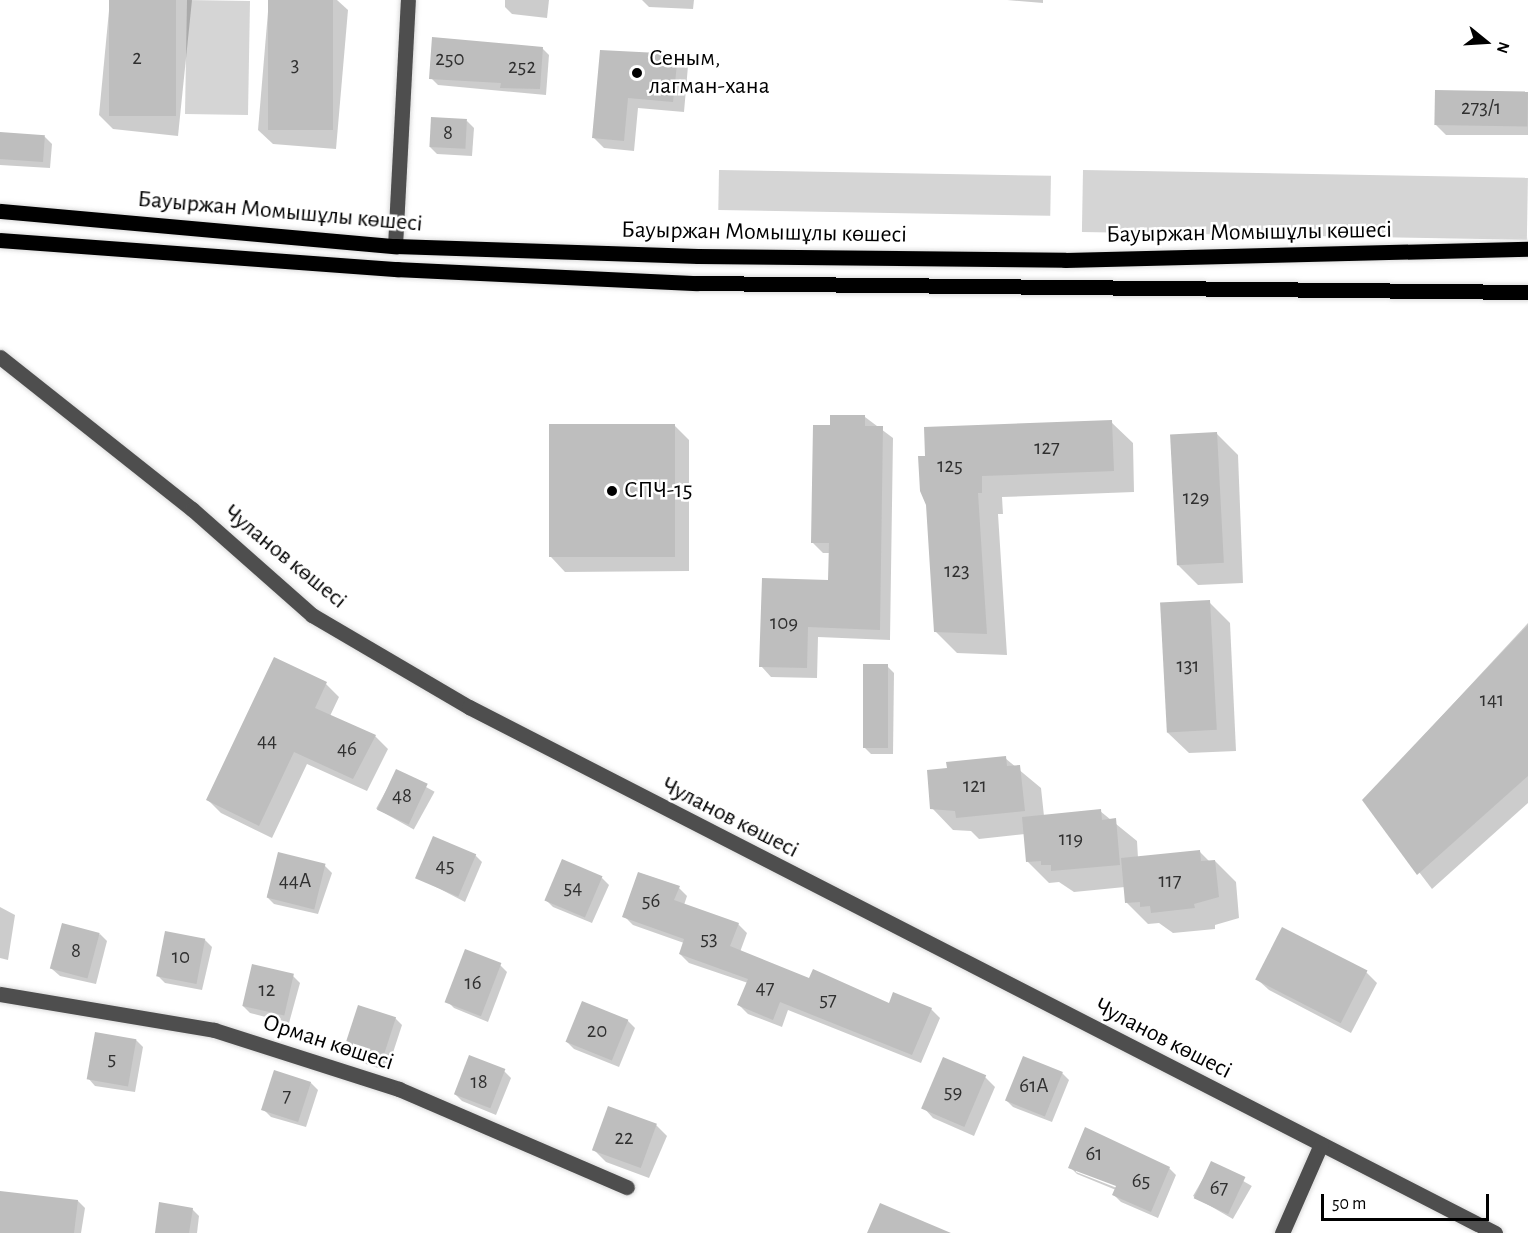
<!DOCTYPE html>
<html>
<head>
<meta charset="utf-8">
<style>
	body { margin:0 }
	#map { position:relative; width:1528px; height:1233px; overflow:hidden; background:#fff; font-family:"Alegreya Sans",sans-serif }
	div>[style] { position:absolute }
	.green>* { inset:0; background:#d5d5d5; transform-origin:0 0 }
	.shadow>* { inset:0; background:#0003; transform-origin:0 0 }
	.building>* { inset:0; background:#bebebe; transform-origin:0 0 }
	.roads { filter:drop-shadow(0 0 2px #dbdbdb) drop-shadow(0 0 2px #dbdbdb) }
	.minor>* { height:15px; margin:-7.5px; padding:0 7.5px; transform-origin:7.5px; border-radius:7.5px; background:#4e4e4e }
	.major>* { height:15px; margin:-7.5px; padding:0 7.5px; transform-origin:7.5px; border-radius:7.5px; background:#000 }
	.dots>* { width:16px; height:16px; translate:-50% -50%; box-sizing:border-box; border:3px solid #fff; border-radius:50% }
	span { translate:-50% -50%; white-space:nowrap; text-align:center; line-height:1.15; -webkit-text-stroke:5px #fff; paint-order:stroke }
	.number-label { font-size:21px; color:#303030 }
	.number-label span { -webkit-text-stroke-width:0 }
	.poi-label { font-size:24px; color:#000 }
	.left { translate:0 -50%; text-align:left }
	.street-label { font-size:24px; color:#000 }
	.north { position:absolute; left:1456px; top:12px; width:60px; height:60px; -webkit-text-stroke:4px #fff; paint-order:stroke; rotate:108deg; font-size:16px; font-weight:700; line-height:24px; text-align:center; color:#000 }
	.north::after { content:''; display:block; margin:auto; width:21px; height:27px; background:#000; clip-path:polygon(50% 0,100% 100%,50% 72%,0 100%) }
	.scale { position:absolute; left:1321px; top:1194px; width:168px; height:27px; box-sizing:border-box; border:3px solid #000; border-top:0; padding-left:8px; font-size:18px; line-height:21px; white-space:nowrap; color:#000; -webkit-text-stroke:4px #fff; paint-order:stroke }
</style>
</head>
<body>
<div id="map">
	<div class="green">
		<i style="left:187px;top:0;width:63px;height:114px;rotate:1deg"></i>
		<i style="left:719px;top:170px;width:332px;height:40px;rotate:1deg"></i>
		<i style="left:1083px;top:170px;width:445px;height:62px;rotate:1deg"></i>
	</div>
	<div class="shadow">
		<i style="clip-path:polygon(110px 0,192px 0,178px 136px,113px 129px,99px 115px)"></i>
		<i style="clip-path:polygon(269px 0,337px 0,348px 10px,336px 149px,273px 144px,258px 130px)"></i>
		<i style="clip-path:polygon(505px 0,549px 0,547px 18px,512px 14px,505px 7px)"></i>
		<i style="clip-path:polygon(642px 0,694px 0,693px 9px,649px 7px)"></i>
		<i style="clip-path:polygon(1007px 0,1043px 0,1043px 3px)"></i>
		<i style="clip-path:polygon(542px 48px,549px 55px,546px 95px,438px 85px,431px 78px)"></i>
		<i style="clip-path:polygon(601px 51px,677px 56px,688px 66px,684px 112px,638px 108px,634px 151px,604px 148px,593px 137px)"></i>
		<i style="clip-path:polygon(1528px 93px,1528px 135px,1446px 135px,1435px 124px)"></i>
		<i style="clip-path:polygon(467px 121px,474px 128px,472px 156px,437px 154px,430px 147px)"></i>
		<i style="clip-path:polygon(0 134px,45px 137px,52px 144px,50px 168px,0 165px)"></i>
		<i style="clip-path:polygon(865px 417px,893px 438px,890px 640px,818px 637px,817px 678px,771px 677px,761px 666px,829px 582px,830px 553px,823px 553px,813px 543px)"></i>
		<i style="clip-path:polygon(1111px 422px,1133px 443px,1134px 492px,1002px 497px,1003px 514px,998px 514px,1007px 655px,957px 653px,936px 632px,928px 505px,921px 490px)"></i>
		<i style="clip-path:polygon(675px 426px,689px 440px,689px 571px,565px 572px,551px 557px)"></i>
		<i style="clip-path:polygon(1217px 434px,1238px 455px,1243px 583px,1198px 585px,1177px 564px)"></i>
		<i style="clip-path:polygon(1209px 602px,1230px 623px,1236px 751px,1189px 753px,1167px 732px)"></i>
		<i style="clip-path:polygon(1528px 623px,1528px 803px,1432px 889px,1364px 800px)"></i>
		<i style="clip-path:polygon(887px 666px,894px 673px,893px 754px,871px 754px,864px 747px)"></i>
		<i style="clip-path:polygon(326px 684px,339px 697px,330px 716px,375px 736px,388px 749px,367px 791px,307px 764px,272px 838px,221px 813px,208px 800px)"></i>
		<i style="clip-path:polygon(1005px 758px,1041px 788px,1044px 816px,1100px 811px,1137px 841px,1138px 858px,1200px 852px,1209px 861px,1215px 861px,1236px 882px,1239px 918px,1215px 925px,1215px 929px,1173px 933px,1159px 923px,1148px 924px,1127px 903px,1125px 887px,1074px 892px,1059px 882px,1049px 883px,1028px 862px,1025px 834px,979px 839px,971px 831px,953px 830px,932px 808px,948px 769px)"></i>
		<i style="left:397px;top:771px;width:43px;height:43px;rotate:29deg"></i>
		<i style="clip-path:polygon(279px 854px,325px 866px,332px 873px,318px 914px,274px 904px,267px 897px)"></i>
		<i style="clip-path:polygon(475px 855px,482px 862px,465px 902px,417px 877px)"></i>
		<i style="clip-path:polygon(602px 878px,609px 885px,592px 923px,553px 907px,546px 900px)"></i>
		<i style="clip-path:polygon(679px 888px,687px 896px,684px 905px,738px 924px,747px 933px,740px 952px,810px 980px,890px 1005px,931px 1009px,940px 1018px,921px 1063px,788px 1010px,782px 1027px,748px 1014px,739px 1005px,748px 983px,689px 963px,680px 954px,684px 943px,633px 925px,624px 916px)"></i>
		<i style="clip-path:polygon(0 907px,15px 915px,8px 960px,0 958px)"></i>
		<i style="clip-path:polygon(100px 934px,107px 941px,96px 984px,60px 976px,52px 969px)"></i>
		<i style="clip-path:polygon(205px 940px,212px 947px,202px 990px,165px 983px,158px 976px)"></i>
		<i style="clip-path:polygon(500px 965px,507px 972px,488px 1022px,454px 1008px,447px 1001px)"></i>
		<i style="clip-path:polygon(1366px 972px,1377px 983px,1351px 1033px,1269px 990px,1258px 980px)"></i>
		<i style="clip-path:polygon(293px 976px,300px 983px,289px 1023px,250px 1013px,243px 1006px)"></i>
		<i style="clip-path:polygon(583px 1003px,628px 1021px,635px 1028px,619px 1067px,574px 1049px,567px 1042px)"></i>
		<i style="clip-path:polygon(395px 1018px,402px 1025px,387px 1071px,351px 1059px,344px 1052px)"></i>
		<i style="clip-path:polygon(136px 1040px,143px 1047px,135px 1092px,95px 1086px,88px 1078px)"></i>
		<i style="clip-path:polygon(504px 1071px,511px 1078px,496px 1115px,462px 1101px,455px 1094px)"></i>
		<i style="clip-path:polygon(1062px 1073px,1069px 1080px,1052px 1122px,1013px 1107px,1006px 1100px)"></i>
		<i style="clip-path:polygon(985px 1077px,995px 1087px,974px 1136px,933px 1118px,923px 1107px)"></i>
		<i style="clip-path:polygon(311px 1083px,318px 1090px,306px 1127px,271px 1117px,264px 1110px)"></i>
		<i style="clip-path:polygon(656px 1125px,667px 1136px,649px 1178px,606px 1162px,595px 1151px)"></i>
		<i style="left:1212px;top:1163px;width:46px;height:38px;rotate:30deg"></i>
		<i style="clip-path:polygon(evenodd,1070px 1167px,1169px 1168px,1176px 1175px,1158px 1218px,1121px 1202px,1114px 1195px,1116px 1190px,1077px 1174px,1070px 1167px,1076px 1169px,1123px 1188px,1122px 1190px,1076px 1172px,1076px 1169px)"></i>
		<i style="clip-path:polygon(0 1192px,78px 1201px,85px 1208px,81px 1233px,0 1233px)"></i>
		<i style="clip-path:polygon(192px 1209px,199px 1216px,197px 1233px,157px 1233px)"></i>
	</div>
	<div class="building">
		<i style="left:109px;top:0;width:67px;height:116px"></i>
		<i style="left:268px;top:0;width:65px;height:130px"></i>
		<i style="clip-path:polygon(432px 37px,543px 47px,540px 89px,500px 88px,501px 83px,429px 79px)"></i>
		<i style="clip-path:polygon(600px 50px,678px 54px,673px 102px,628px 98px,624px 141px,592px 138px)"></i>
		<i style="left:1435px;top:90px;width:93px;height:35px;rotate:1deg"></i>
		<i style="left:431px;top:117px;width:36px;height:30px;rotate:3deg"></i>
		<i style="left:0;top:132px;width:45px;height:27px;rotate:4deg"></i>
		<i style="clip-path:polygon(830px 415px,865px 415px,865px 426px,883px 426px,880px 630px,808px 627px,807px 668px,759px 667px,762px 578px,828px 580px,829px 543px,811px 543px,813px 425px,830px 425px)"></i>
		<i style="clip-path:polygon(1112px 420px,1114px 471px,982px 476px,982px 493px,978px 493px,987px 634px,934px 632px,926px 505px,920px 491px,918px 456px,925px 456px,924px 427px)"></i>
		<i style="left:675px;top:424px;width:133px;height:126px;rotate:90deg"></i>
		<i style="left:1217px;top:432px;width:131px;height:47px;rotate:87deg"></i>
		<i style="left:1210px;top:600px;width:130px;height:50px;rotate:87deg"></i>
		<i style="clip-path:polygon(1528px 625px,1528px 776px,1417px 875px,1362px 800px)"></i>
		<i style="clip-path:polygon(274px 657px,327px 682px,315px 708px,376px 735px,353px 779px,294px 752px,259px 826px,206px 800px)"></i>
		<i style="left:863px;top:664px;width:25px;height:84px"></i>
		<i style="clip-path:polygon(1006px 756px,1007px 766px,1020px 765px,1025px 811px,956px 818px,955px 811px,930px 809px,927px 770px,947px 768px,946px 762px)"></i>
		<i style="left:396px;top:769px;width:35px;height:45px;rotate:25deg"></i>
		<i style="clip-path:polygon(1101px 809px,1102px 820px,1116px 818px,1120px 865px,1051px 871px,1051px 865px,1041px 865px,1041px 861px,1026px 862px,1022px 817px)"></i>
		<i style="left:433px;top:836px;width:47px;height:46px;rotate:23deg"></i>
		<i style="clip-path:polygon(1200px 850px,1201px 861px,1215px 860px,1219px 897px,1194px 904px,1195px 908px,1151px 913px,1150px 906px,1140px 907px,1140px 902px,1125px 903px,1121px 858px)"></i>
		<i style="left:278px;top:852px;width:49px;height:47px;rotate:14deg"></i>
		<i style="left:562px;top:859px;width:44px;height:45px;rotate:23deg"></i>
		<i style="clip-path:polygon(638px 872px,680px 886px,674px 900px,739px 923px,730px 946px,809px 978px,813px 969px,889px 1003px,893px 992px,932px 1008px,912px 1055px,780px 1002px,773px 1020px,737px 1005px,748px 979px,679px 954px,684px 939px,622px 917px)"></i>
		<i style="left:62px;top:923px;width:39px;height:47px;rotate:15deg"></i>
		<i style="left:1282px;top:927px;width:96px;height:59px;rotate:27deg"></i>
		<i style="left:165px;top:931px;width:41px;height:46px;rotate:11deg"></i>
		<i style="left:465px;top:949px;width:39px;height:57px;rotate:21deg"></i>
		<i style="left:252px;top:964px;width:43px;height:43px;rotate:13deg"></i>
		<i style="left:582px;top:1001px;width:50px;height:44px;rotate:22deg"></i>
		<i style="left:358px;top:1005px;width:40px;height:50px;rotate:18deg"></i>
		<i style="left:95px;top:1032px;width:42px;height:48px;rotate:10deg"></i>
		<i style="left:469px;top:1055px;width:39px;height:42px;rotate:21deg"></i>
		<i style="left:1023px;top:1056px;width:43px;height:48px;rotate:22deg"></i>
		<i style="left:943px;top:1057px;width:47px;height:56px;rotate:23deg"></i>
		<i style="left:274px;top:1070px;width:39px;height:42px;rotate:18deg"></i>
		<i style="left:608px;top:1106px;width:52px;height:47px;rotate:20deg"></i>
		<i style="clip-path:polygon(1085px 1127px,1170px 1167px,1151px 1212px,1112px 1195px,1116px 1186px,1068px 1168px)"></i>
		<i style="left:1211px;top:1161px;width:38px;height:41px;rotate:25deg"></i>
		<i style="clip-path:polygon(0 1191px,78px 1200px,74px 1233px,0 1233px)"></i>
		<i style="clip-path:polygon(159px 1202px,193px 1208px,189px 1233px,155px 1233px)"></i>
		<i style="clip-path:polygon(880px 1203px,951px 1233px,867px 1233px)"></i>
	</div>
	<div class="roads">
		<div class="minor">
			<i style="left:395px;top:246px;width:246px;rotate:-87deg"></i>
			<i style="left:0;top:357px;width:245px;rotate:38.4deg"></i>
			<i style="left:192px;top:509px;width:160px;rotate:41.5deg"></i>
			<i style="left:312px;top:615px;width:182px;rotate:30.4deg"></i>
			<i style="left:469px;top:707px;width:1153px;rotate:27.14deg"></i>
			<i style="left:0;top:994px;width:217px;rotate:9.5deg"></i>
			<i style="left:214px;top:1030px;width:194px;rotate:17.7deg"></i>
			<i style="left:399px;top:1089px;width:248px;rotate:23.3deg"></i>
			<i style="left:1282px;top:1233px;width:97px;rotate:-66.3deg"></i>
		</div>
		<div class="major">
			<i style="left:0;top:211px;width:397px;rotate:5.1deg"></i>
			<i style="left:395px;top:246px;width:303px;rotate:1.9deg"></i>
			<i style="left:698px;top:256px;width:367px;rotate:0.6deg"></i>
			<i style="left:1065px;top:260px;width:463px;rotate:-1.4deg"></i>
			<i style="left:0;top:240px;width:398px;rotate:4.2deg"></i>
			<i style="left:397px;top:269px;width:299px;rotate:2.7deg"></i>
			<i style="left:696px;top:283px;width:832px;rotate:0.62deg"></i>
		</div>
	</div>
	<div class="dots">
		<i style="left:637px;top:73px;background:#000"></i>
		<i style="left:612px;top:491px;background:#000"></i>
	</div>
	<div class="number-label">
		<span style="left:137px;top:58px">2</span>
		<span style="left:450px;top:59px">250</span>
		<span style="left:295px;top:65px">3</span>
		<span style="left:522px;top:67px">252</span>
		<span style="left:1481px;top:108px">273/1</span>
		<span style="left:448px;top:133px">8</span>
		<span style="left:1047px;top:448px">127</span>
		<span style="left:950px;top:466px">125</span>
		<span style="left:1196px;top:498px">129</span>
		<span style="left:957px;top:571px">123</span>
		<span style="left:784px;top:623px">109</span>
		<span style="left:1188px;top:666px">131</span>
		<span style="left:1492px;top:700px">141</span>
		<span style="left:267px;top:741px">44</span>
		<span style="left:347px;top:749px">46</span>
		<span style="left:975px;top:786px">121</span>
		<span style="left:402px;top:796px">48</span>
		<span style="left:1071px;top:839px">119</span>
		<span style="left:445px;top:866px">45</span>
		<span style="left:295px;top:881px">44А</span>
		<span style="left:1170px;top:881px">117</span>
		<span style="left:573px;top:888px">54</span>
		<span style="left:651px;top:901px">56</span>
		<span style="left:709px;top:939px">53</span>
		<span style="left:76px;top:951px">8</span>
		<span style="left:181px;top:957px">10</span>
		<span style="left:473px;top:983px">16</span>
		<span style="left:765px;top:988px">47</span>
		<span style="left:267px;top:990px">12</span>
		<span style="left:828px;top:1000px">57</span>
		<span style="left:597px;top:1031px">20</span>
		<span style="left:112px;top:1059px">5</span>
		<span style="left:479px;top:1082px">18</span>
		<span style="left:1034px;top:1086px">61А</span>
		<span style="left:953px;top:1092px">59</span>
		<span style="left:287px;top:1096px">7</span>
		<span style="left:624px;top:1138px">22</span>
		<span style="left:1094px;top:1154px">61</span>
		<span style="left:1141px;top:1181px">65</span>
		<span style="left:1219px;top:1188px">67</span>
	</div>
	<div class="poi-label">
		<span class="left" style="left:649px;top:73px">Сеным,<br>лагман-хана</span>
		<span class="left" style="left:624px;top:491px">СПЧ-15</span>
	</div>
	<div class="street-label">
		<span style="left:280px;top:212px;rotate:5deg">Бауыржан Момышұлы көшесі</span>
		<span style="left:764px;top:233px;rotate:1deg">Бауыржан Момышұлы көшесі</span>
		<span style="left:1249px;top:233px;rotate:-1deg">Бауыржан Момышұлы көшесі</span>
		<span style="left:285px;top:557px;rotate:39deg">Чуланов көшесі</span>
		<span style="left:730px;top:818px;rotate:27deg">Чуланов көшесі</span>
		<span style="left:1163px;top:1039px;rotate:27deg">Чуланов көшесі</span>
		<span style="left:328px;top:1043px;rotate:18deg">Орман көшесі</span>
	</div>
	<div class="north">N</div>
	<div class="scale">50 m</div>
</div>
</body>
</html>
